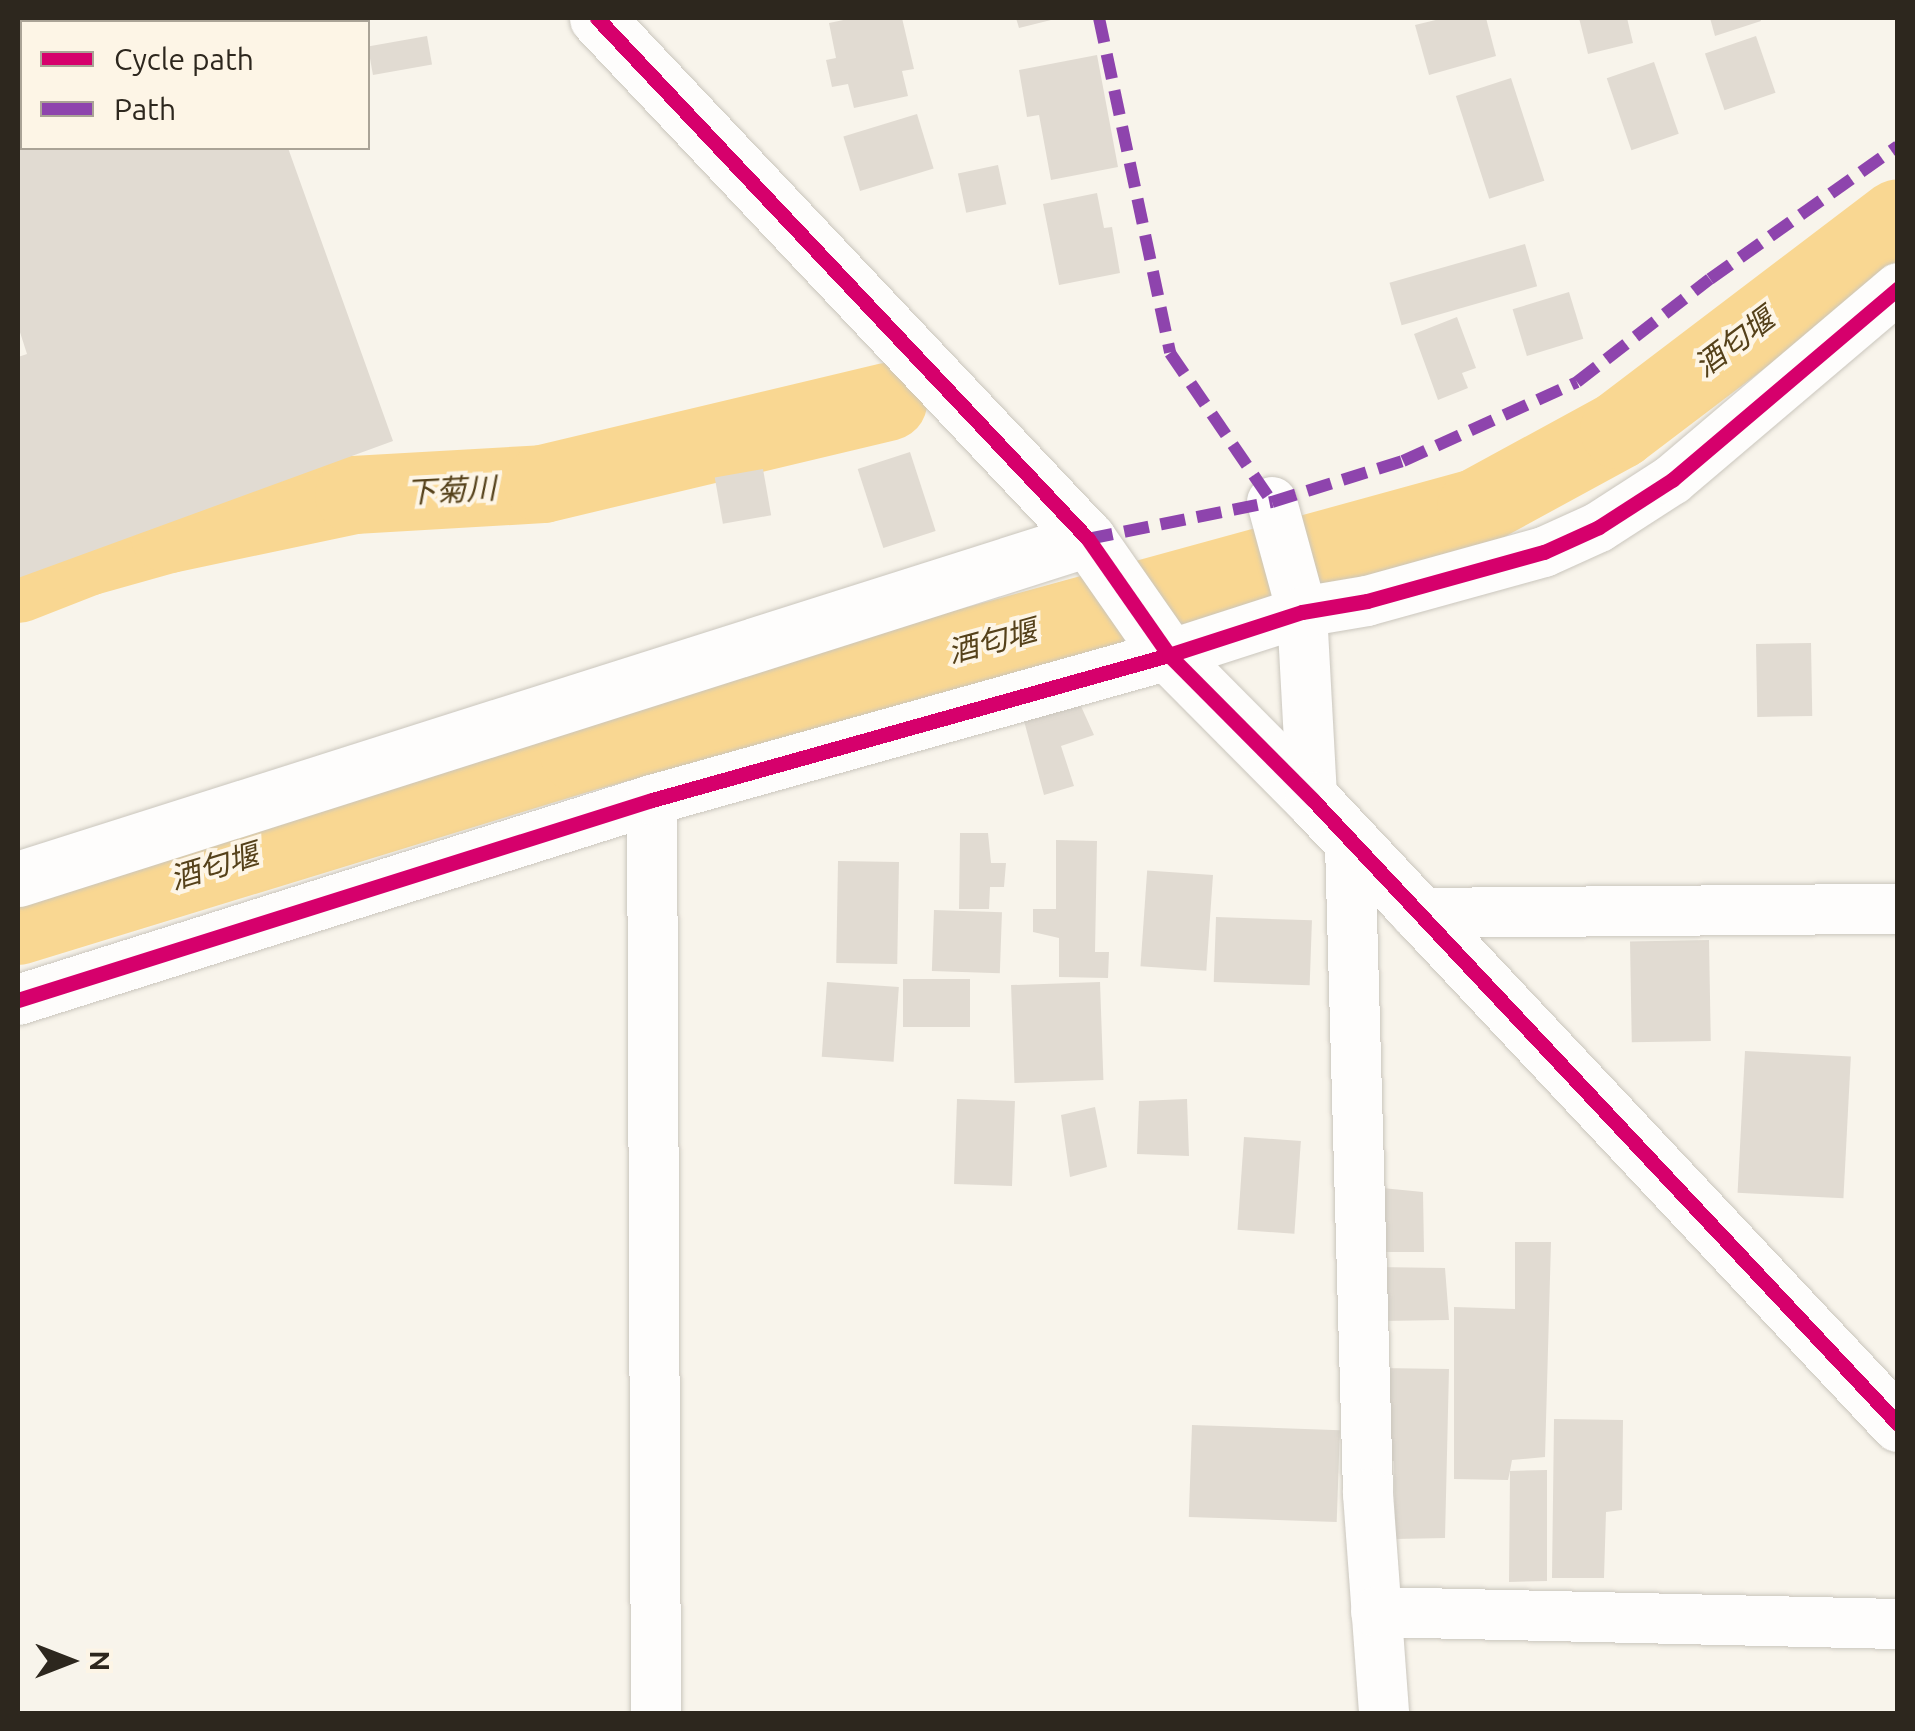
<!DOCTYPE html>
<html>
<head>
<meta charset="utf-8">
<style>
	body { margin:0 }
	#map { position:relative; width:1915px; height:1731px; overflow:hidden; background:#f8f4eb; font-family:Ubuntu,"Noto Sans JP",sans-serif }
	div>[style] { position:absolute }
	.stream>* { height:12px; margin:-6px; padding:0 6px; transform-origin:6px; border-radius:6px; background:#f9d792 }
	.river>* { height:78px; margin:-39px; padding:0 39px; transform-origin:39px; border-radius:39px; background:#f9d792 }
	.building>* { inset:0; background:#e1dbd2; transform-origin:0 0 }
	.roads { filter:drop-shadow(0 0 2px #cac6bd) drop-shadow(0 0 2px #cac6bd) }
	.minor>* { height:50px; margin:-25px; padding:0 25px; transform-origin:25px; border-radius:25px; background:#fefdfc }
	.tertiary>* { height:55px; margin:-27.5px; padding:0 27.5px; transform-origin:27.5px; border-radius:27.5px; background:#fefdfc }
	.quiet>* { height:12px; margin-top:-6px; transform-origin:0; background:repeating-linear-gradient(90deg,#8e44ad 0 25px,transparent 0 37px) }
	.cycleway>* { height:15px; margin:-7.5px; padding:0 7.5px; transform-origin:7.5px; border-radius:7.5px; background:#d6006c }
	span { translate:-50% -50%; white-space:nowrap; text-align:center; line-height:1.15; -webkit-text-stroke:8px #fdf5e6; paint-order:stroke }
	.water-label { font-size:30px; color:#55411a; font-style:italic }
	.frame { position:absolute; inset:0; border:20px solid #2d271e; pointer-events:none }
	.legend { position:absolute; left:20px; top:20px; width:350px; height:130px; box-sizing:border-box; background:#fdf5e6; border:2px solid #aaa396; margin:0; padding:12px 18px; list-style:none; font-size:30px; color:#2d271e }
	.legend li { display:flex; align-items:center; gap:20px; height:50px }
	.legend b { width:50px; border:2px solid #aaa396 }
	.north { position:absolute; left:20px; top:1611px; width:100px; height:100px; -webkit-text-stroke:8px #fdf5e6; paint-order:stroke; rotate:90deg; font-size:28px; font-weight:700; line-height:40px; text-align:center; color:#2d271e }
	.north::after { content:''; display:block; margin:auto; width:35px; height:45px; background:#2d271e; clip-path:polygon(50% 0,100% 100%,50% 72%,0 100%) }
</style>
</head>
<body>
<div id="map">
	<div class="stream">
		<i style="left:18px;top:23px;width:16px;rotate:-18deg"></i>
	</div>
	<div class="river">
		<i style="left:18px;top:584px;width:74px;rotate:-21.4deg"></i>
		<i style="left:87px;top:557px;width:85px;rotate:-15.7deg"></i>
		<i style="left:169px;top:534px;width:189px;rotate:-11.9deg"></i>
		<i style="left:354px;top:495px;width:189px;rotate:-3.3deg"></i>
		<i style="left:543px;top:484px;width:355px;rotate:-13.4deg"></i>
		<i style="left:18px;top:926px;width:587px;rotate:-17.05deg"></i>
		<i style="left:579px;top:754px;width:930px;rotate:-15.34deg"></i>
		<i style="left:1476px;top:508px;width:163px;rotate:-28.6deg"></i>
		<i style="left:1619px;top:430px;width:350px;rotate:-37.2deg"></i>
	</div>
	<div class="building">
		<i style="left:293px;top:18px;width:68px;height:4px"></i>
		<i style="clip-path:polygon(853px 18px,902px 18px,914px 69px,902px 71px,908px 96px,854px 108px,848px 84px,832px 87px,826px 60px,836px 58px,829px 23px)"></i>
		<i style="clip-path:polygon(1016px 18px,1055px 18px,1055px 19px,1019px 28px)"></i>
		<i style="clip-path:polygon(1444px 18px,1486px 18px,1496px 56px,1429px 75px,1415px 25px)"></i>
		<i style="clip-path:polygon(1579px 18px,1627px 18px,1633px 43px,1588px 54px)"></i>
		<i style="clip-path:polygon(1710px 18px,1760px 18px,1761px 21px,1715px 36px)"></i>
		<i style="left:427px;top:36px;width:29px;height:60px;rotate:80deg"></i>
		<i style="left:1756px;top:36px;width:60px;height:54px;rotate:71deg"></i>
		<i style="clip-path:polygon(1097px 55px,1118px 167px,1051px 180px,1039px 115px,1027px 117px,1019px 70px)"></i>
		<i style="left:1654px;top:62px;width:76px;height:50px;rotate:71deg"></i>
		<i style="left:1511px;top:78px;width:108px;height:58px;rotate:72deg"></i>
		<i style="clip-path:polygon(22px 96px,22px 148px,288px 148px,393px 441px,18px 578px,18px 357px,27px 354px,18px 326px,18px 98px)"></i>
		<i style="left:917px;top:114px;width:57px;height:77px;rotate:73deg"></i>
		<i style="left:998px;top:165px;width:40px;height:41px;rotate:78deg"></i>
		<i style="clip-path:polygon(1097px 193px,1104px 228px,1112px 227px,1120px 273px,1059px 285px,1043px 204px)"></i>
		<i style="left:1525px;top:244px;width:44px;height:141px;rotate:74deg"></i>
		<i style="left:1569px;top:292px;width:49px;height:59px;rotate:73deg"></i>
		<i style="clip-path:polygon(1457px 317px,1476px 368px,1462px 373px,1468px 388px,1438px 400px,1414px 334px)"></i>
		<i style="left:910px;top:452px;width:83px;height:55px;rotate:72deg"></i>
		<i style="left:763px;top:469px;width:47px;height:49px;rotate:80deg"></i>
		<i style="left:1811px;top:643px;width:73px;height:55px;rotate:89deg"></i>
		<i style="clip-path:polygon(1080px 704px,1094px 735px,1061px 746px,1074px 786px,1044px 795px,1024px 721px)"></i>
		<i style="clip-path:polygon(960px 833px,988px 833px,991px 863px,1006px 863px,1004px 887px,990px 887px,989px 909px,959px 909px)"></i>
		<i style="clip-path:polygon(1056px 840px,1097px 841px,1095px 952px,1109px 952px,1108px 978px,1059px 977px,1059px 938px,1033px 932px,1033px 909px,1056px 909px)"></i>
		<i style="left:899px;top:862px;width:102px;height:61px;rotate:91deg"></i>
		<i style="left:1213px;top:875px;width:96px;height:66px;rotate:94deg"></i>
		<i style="left:934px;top:910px;width:68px;height:61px;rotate:2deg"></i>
		<i style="left:1216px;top:917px;width:96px;height:65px;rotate:2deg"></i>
		<i style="left:1709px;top:940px;width:101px;height:79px;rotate:89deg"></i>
		<i style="left:903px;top:979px;width:67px;height:48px"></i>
		<i style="left:827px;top:982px;width:72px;height:75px;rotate:4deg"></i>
		<i style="left:1100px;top:982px;width:98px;height:89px;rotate:88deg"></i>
		<i style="left:1745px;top:1051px;width:106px;height:142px;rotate:3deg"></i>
		<i style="left:957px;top:1099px;width:58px;height:85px;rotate:2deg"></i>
		<i style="clip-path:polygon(1187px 1099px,1189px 1156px,1137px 1154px,1139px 1101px)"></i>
		<i style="clip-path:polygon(1095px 1107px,1107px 1167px,1070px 1177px,1061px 1115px)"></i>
		<i style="left:1244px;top:1137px;width:57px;height:93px;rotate:4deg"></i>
		<i style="clip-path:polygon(1382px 1188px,1423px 1192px,1424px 1252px,1386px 1252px)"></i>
		<i style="clip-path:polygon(1515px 1242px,1551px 1242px,1545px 1457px,1512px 1460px,1510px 1471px,1547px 1470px,1547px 1581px,1509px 1582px,1510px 1471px,1508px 1480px,1454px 1479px,1454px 1307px,1515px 1309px)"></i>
		<i style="clip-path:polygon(1376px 1267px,1445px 1268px,1449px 1320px,1381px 1321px)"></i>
		<i style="clip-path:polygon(1380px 1368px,1449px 1369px,1445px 1538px,1395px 1539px,1394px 1461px,1379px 1462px)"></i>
		<i style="clip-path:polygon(1554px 1419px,1623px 1420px,1622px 1510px,1606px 1512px,1604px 1578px,1552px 1578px)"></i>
		<i style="left:1192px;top:1425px;width:148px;height:92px;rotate:2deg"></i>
	</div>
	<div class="roads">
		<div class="minor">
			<i style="left:128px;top:22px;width:12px;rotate:-20deg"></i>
			<i style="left:18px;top:68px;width:4px;rotate:-27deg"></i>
			<i style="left:1272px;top:502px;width:114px;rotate:74.7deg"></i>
			<i style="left:1302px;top:612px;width:187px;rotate:86.9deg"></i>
			<i style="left:652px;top:800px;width:914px;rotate:89.75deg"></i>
			<i style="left:1350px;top:844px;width:650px;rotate:88.41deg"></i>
			<i style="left:1368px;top:1494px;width:221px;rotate:85.8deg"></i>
			<i style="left:1415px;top:913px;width:483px;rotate:-0.5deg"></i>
			<i style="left:18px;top:1000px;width:665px;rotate:-17.51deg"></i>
			<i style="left:652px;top:800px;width:537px;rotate:-15.67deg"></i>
			<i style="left:1169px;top:655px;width:140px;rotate:-17.9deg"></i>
			<i style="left:1302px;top:612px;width:66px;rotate:-9.6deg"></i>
			<i style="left:1367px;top:601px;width:184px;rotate:-15.5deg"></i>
			<i style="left:1544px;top:552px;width:60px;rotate:-24.4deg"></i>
			<i style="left:1599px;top:527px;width:87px;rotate:-32.8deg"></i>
			<i style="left:1672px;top:480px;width:297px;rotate:-40.3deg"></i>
			<i style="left:1376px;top:1612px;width:522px;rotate:1.32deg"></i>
		</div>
		<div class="tertiary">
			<i style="left:597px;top:18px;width:716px;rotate:46.7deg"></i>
			<i style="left:1088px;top:539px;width:141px;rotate:55.1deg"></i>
			<i style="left:1169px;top:655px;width:203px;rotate:45.2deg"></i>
			<i style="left:1312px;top:799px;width:857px;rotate:46.84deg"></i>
			<i style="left:18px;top:879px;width:1123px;rotate:-17.63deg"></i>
		</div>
	</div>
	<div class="quiet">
		<i style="left:1099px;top:18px;width:342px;rotate:78deg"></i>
		<i style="left:1170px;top:353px;width:181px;rotate:55.6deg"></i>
		<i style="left:1088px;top:539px;width:188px;rotate:-11.4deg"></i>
		<i style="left:1272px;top:502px;width:137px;rotate:-17.4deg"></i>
		<i style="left:1403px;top:461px;width:191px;rotate:-24.4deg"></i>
		<i style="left:1577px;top:382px;width:168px;rotate:-37.8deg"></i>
		<i style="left:1710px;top:279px;width:230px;rotate:-35.3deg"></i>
	</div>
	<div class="cycleway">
		<i style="left:597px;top:18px;width:716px;rotate:46.7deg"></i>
		<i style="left:1088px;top:539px;width:141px;rotate:55.1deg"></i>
		<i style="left:1169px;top:655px;width:203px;rotate:45.2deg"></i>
		<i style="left:1312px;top:799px;width:857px;rotate:46.84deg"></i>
		<i style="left:18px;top:1000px;width:665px;rotate:-17.51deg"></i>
		<i style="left:652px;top:800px;width:537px;rotate:-15.67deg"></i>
		<i style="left:1169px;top:655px;width:140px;rotate:-17.9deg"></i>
		<i style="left:1302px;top:612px;width:66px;rotate:-9.6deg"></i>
		<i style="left:1367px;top:601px;width:184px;rotate:-15.5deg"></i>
		<i style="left:1544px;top:552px;width:60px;rotate:-24.4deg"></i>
		<i style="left:1599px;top:527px;width:87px;rotate:-32.8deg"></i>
		<i style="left:1672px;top:480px;width:297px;rotate:-40.3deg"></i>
	</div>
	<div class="water-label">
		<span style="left:1734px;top:342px;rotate:-37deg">酒匂堰</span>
		<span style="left:451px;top:490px;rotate:-3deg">下菊川</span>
		<span style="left:992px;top:641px;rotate:-15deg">酒匂堰</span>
		<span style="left:214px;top:866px;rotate:-17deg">酒匂堰</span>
	</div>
	<div class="frame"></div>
	<ul class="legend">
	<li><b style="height:12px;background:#d6006c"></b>Cycle path</li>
	<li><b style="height:12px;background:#8e44ad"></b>Path</li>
	</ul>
	<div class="north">N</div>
</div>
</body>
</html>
